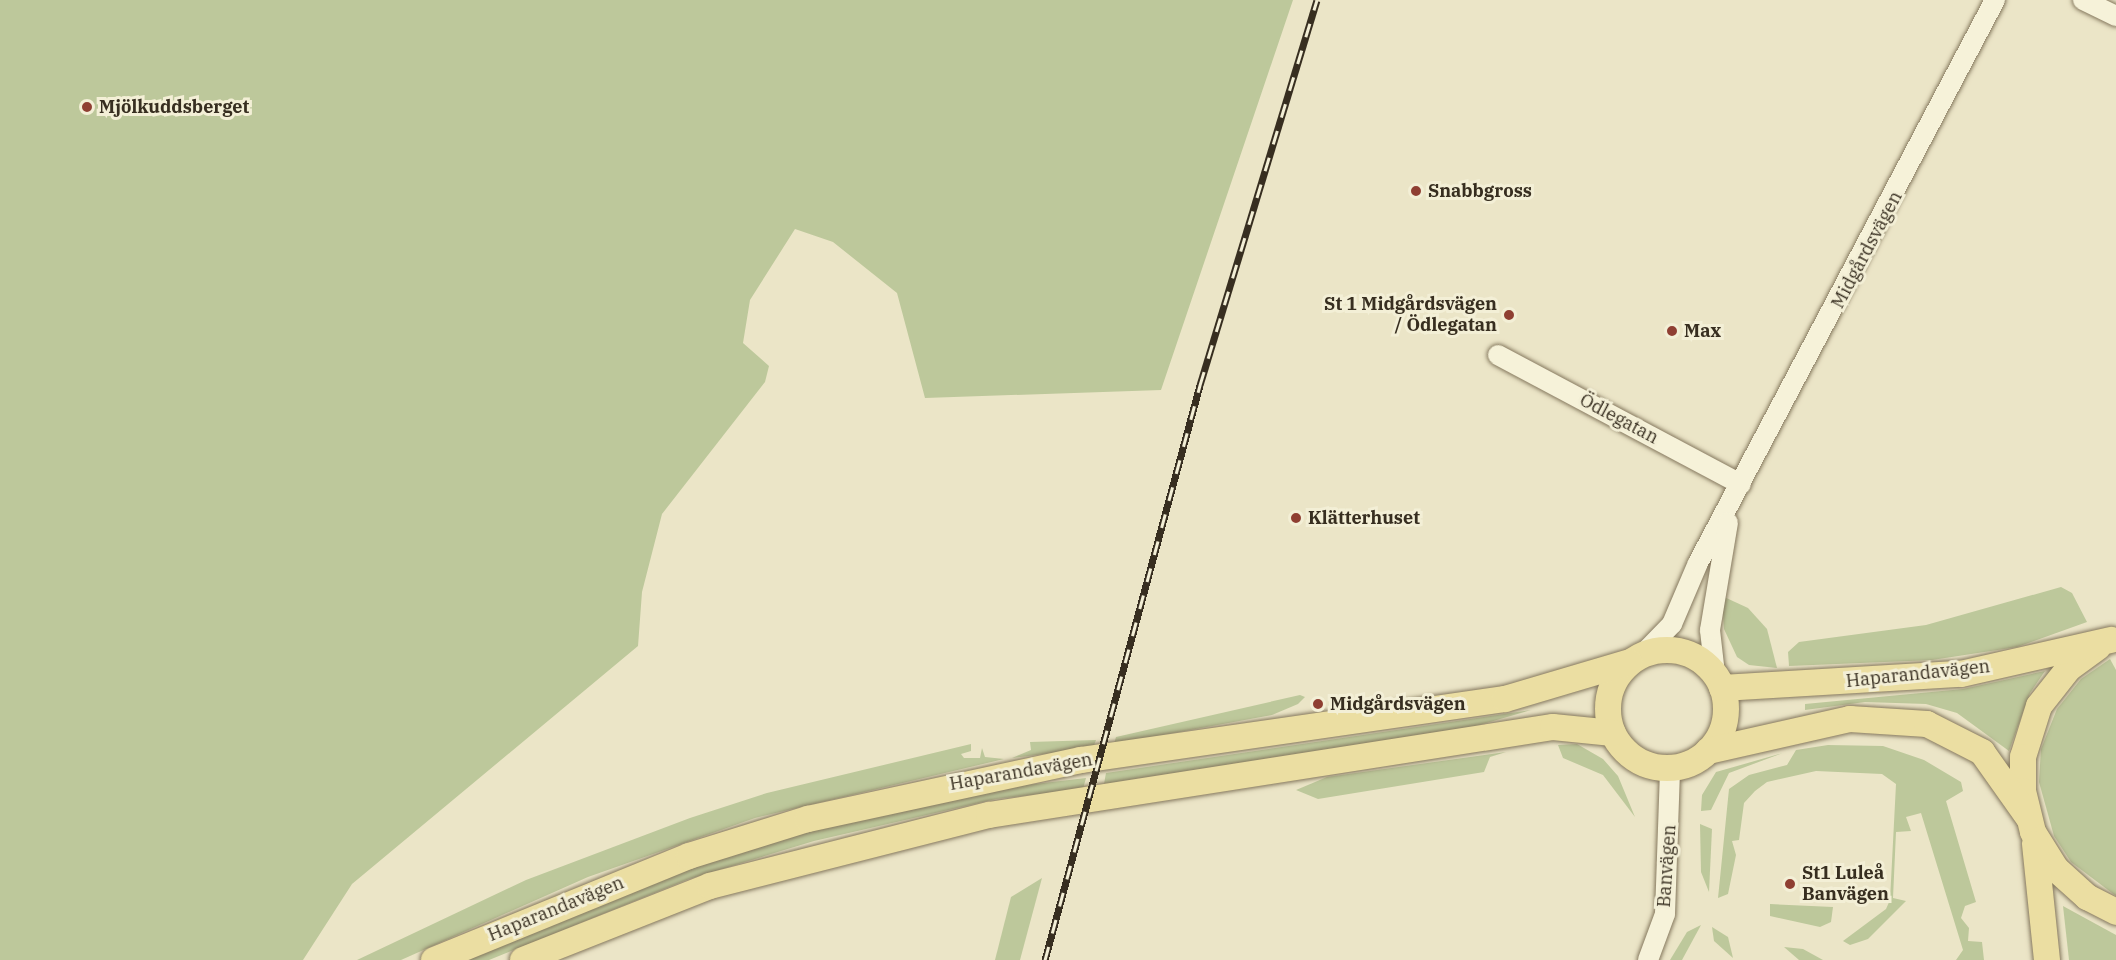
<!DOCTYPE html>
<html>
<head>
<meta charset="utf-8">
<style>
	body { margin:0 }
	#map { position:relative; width:2116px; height:960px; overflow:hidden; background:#ebe5c7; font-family:"IBM Plex Serif",serif }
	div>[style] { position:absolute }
	.green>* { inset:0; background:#bdc89b }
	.roads { filter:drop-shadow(0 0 2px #85785e) drop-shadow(0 0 2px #85785e) }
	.minor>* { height:20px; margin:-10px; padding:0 10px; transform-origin:10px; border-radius:10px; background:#f6f2d9 }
	.major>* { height:26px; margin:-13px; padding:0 13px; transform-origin:13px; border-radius:13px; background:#ebdea2 }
	.major>.ring { margin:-13px; padding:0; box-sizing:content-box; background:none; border:26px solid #ebdea2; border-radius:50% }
	.rail>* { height:7px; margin-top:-3.5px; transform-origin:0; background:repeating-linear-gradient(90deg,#f3efd6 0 14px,#372e20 0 28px); box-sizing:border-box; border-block:2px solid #372e20 }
	.dots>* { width:16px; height:16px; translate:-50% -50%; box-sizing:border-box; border:3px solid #f3efd6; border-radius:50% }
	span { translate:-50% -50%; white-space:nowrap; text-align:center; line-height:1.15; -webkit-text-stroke:6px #f3efd6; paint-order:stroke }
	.poi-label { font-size:18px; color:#372e20; font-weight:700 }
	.left { translate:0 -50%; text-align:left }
	.right { translate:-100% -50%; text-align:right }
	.street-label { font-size:18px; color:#372e20 }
</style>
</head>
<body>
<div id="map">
	<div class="green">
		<i style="clip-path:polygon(0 0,1293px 0,1161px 390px,925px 398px,897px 293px,833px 242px,795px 229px,750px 300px,743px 343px,769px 366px,765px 382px,662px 514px,642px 592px,638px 646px,352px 884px,303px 960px,0 960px)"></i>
		<i style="clip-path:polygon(2061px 587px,2072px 593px,2087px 622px,2017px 647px,1932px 660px,1789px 666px,1788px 652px,1799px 642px,1926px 625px)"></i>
		<i style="clip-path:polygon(1722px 596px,1748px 608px,1767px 629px,1777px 668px,1749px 665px,1737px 657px,1724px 629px)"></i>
		<i style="clip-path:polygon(2110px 659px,2116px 670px,2116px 896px,2071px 862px,2054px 836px,2039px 782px,2041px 749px,2057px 709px,2081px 679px)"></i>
		<i style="clip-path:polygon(2045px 671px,2030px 693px,2009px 751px,1957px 713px,1926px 704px,1865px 702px,1805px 710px,1805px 704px,1963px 689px)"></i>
		<i style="clip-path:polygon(1300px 695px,1305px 697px,1298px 704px,1272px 715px,1114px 744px,1116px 737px)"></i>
		<i style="clip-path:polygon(1531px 710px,1476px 726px,1104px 784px,1106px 773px)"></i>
		<i style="clip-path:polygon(1096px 740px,1093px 748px,1012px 758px,1031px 750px,1030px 742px)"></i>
		<i style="clip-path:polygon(971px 744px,971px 751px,961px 754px,964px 758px,980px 758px,982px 748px,985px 757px,1004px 759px,755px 818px,588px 877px,401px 960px,357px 960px,526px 880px,690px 818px,767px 793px)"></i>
		<i style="clip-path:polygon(1577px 744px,1603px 759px,1618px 776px,1635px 817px,1603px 775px,1563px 758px,1558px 745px)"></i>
		<i style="clip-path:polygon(1828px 745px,1883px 746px,1924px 760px,1961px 782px,1963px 791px,1946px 801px,1976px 902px,1965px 906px,1961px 918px,1969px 928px,1968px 941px,1982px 942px,1984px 960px,1956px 960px,1963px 950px,1921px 813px,1906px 817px,1911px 831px,1896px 832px,1893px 898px,1906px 901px,1868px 939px,1850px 945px,1843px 941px,1886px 909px,1890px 900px,1896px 784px,1882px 774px,1816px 771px,1767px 782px,1755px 791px,1744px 803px,1739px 840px,1732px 841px,1736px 855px,1728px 894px,1718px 898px,1729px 789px,1749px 775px,1787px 765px,1796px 750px)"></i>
		<i style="clip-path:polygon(1506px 752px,1490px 757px,1484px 772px,1318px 799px,1296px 790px,1327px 777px)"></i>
		<i style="clip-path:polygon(1783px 753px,1729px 773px,1711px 810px,1701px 811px,1702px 795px,1716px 772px)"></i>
		<i style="clip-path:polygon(1086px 778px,1083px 789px,996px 799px,814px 841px,689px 879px,489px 960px,464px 960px,686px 870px,810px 831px,993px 789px)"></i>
		<i style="clip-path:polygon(1700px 824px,1712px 829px,1709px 892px,1701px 872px)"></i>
		<i style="clip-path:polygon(1042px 878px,1020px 960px,995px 960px,1011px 897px)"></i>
		<i style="clip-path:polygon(1770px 904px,1833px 907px,1831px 922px,1820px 927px,1770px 916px)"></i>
		<i style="clip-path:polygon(2063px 906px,2116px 935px,2116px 960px,2069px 960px)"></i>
		<i style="clip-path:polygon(1701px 925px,1682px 960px,1670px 960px,1687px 932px)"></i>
		<i style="clip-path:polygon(1712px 927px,1728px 937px,1733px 958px,1714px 941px)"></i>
		<i style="clip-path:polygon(1784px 947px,1803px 949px,1823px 960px,1799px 960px)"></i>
	</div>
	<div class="roads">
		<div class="minor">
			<i style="left:2083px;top:0;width:37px;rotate:26deg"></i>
			<i style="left:1498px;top:355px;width:275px;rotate:28deg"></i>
			<i style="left:1642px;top:655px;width:43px;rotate:-45.9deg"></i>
			<i style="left:1672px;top:624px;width:66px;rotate:-66.9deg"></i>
			<i style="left:1698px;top:563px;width:637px;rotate:-62.19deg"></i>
			<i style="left:1715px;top:674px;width:44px;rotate:-96.5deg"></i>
			<i style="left:1710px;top:630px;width:109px;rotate:-80.5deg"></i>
			<i style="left:1648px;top:960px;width:49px;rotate:-69.7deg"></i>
			<i style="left:1665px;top:914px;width:146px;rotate:-88deg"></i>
		</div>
		<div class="major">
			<i style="left:2098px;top:647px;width:36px;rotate:144deg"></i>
			<i style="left:2069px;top:668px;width:48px;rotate:128.3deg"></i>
			<i style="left:2039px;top:706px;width:53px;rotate:107.4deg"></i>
			<i style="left:2023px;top:757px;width:34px;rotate:90deg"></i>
			<i style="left:2023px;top:791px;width:42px;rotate:76.3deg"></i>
			<i style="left:2033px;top:832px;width:44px;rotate:58.1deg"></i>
			<i style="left:2056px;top:869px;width:42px;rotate:42.1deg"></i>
			<i style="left:2087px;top:897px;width:33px;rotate:27deg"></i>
			<i class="ring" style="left:1608px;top:650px;width:92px;height:92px"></i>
			<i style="left:1722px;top:688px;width:239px;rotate:-3.4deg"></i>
			<i style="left:1961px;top:674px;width:154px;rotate:-12.8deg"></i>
			<i style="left:1708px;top:751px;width:146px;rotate:-12.7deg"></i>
			<i style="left:1850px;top:719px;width:77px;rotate:3.7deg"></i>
			<i style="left:1927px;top:724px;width:62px;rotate:27deg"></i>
			<i style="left:1982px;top:752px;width:80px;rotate:54.7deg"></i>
			<i style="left:2035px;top:844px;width:117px;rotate:84.1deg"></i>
			<i style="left:434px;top:960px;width:275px;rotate:-22.2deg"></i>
			<i style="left:689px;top:856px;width:125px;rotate:-17.3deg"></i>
			<i style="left:808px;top:819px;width:279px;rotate:-12.2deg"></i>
			<i style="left:1081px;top:760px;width:428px;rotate:-8.2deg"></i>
			<i style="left:1505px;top:699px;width:130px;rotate:-16.5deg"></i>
			<i style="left:523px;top:960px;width:201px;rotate:-21.6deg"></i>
			<i style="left:710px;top:886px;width:288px;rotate:-14.3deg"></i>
			<i style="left:989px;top:815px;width:571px;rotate:-8.87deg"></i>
			<i style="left:1553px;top:727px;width:60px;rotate:5.7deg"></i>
		</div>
	</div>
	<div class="rail">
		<i style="left:1045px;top:960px;width:596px;rotate:-74.91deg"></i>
		<i style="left:1200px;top:385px;width:402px;rotate:-73.1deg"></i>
	</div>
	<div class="dots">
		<i style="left:87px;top:107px;background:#8f3f32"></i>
		<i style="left:1416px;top:191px;background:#8f3f32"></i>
		<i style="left:1509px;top:315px;background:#8f3f32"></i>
		<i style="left:1672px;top:331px;background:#8f3f32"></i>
		<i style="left:1296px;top:518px;background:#8f3f32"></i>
		<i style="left:1318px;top:704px;background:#8f3f32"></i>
		<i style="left:1790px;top:884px;background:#8f3f32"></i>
	</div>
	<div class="poi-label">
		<span class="left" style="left:99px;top:107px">Mjölkuddsberget</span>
		<span class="left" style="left:1428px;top:191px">Snabbgross</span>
		<span class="right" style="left:1497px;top:315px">St 1 Midgårdsvägen<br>/ Ödlegatan</span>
		<span class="left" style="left:1684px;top:331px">Max</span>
		<span class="left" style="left:1308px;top:518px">Klätterhuset</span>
		<span class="left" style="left:1330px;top:704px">Midgårdsvägen</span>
		<span class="left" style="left:1802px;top:884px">St1 Luleå<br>Banvägen</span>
	</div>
	<div class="street-label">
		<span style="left:1867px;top:250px;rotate:-62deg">Midgårdsvägen</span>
		<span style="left:1619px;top:419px;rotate:28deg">Ödlegatan</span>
		<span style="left:1918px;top:674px;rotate:-6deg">Haparandavägen</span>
		<span style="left:1021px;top:772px;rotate:-10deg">Haparandavägen</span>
		<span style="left:1667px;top:866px;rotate:-86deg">Banvägen</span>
		<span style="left:556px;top:909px;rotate:-22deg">Haparandavägen</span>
	</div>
</div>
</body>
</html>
